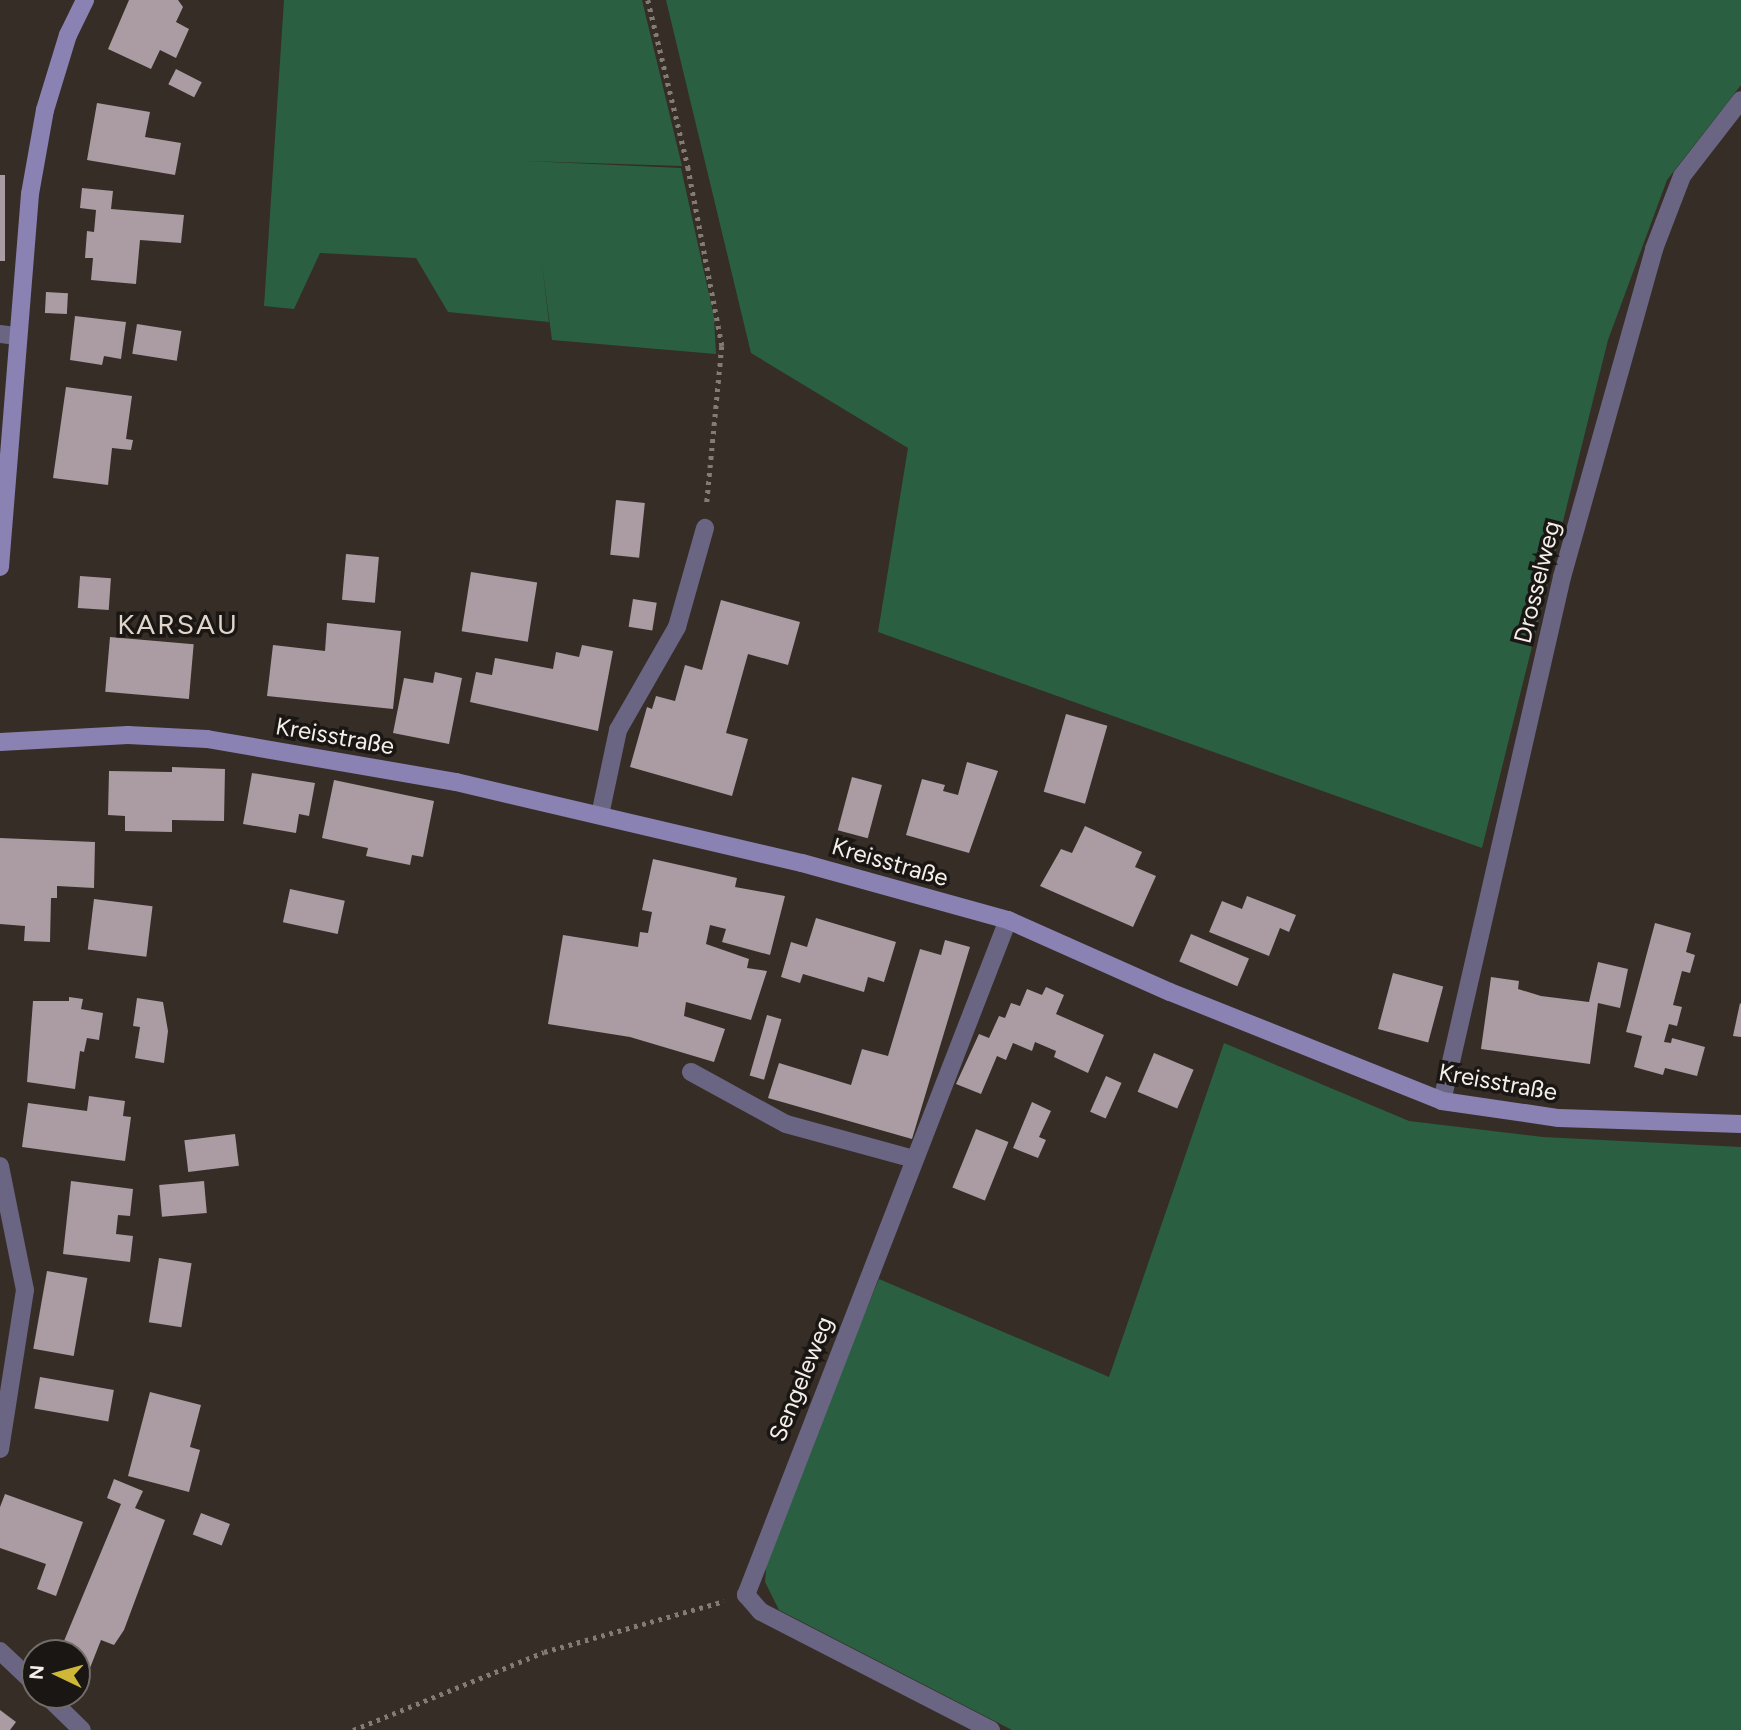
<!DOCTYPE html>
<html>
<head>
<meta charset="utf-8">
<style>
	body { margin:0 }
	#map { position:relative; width:1741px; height:1730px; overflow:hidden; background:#362d26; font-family:Figtree,sans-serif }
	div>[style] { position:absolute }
	.green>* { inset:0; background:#2a5f42 }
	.building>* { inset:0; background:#aa9ca2; transform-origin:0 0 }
	.path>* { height:4.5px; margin-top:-2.25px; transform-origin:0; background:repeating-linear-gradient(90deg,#837c75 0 3.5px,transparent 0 8.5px) }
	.lane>* { height:18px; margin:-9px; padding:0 9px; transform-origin:9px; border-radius:9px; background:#696583 }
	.street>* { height:18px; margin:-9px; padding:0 9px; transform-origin:9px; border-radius:9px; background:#696583 }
	.secondary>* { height:18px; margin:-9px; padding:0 9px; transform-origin:9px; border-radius:9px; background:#8a82b3 }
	span { translate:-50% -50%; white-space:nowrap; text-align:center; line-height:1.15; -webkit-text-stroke:7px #1a1613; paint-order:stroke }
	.street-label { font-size:24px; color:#f5efea }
	.quarter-label { font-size:28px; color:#e0d5cb; letter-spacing:2px }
	.north { position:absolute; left:21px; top:1639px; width:70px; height:70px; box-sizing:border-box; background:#1a1613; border:2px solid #726d69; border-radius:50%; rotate:275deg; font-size:19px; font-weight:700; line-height:28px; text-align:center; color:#f5efea }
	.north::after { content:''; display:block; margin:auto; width:24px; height:32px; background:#cfb837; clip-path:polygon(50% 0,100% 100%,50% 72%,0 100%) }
</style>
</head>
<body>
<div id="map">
	<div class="green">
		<i style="clip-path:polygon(284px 0,642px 0,682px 166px,527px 161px,681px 168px,714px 317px,716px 354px,552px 340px,542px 265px,549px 322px,448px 312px,416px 258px,320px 253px,294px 309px,264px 306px)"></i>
		<i style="clip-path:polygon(666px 0,1741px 0,1741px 85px,1667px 180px,1608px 340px,1482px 848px,878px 632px,908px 448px,751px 353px)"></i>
		<i style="clip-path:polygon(1224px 1043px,1409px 1121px,1543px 1137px,1741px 1147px,1741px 1730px,1012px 1730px,779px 1610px,765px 1582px,768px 1545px,879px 1279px,1109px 1377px)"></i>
	</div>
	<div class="building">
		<i style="clip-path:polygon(129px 0,178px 0,183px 7px,176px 22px,189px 29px,176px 58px,160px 50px,151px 69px,108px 49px)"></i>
		<i style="left:176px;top:69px;width:29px;height:17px;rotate:27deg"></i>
		<i style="clip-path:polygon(97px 103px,150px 112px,145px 137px,181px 143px,175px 175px,87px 160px)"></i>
		<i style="left:0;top:175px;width:5px;height:86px"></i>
		<i style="clip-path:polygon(82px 188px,113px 191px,111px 209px,184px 215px,181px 243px,140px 240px,136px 284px,91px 280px,93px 258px,85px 258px,87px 231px,94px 232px,96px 210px,80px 208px)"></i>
		<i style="left:46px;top:292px;width:22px;height:21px;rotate:3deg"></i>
		<i style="clip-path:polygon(75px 316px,126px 322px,121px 359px,104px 356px,102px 365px,70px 360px)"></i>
		<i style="left:137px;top:324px;width:45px;height:30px;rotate:9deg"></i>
		<i style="clip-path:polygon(66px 387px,132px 396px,126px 439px,133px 440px,131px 450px,112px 448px,108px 485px,53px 478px)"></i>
		<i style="left:616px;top:500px;width:29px;height:55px;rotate:6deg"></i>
		<i style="left:346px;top:554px;width:33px;height:46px;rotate:5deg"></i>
		<i style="left:471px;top:572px;width:67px;height:60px;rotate:9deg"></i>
		<i style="left:80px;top:576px;width:31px;height:32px;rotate:4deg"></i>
		<i style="left:633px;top:599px;width:24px;height:28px;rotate:9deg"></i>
		<i style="clip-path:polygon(721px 600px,800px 622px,788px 665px,748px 654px,726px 733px,748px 739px,732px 796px,630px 767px,647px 707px,652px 709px,656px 696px,675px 701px,685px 665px,702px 670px)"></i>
		<i style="clip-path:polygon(327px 623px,401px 631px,393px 709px,267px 696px,273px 645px,325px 651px)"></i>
		<i style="left:110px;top:637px;width:84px;height:55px;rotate:5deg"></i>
		<i style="clip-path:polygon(582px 645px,613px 651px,598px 731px,470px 702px,476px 672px,492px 675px,495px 658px,553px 669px,556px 652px,579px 657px)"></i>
		<i style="clip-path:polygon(435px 672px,462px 678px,449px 744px,393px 733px,404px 678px,433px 683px)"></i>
		<i style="left:1066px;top:714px;width:43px;height:81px;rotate:16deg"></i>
		<i style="clip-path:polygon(967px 762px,998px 771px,969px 853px,906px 835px,922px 779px,945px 785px,943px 791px,958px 795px)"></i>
		<i style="clip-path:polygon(172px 767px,225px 769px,224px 821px,172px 820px,172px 832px,125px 831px,125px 816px,108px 815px,109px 771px,172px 772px)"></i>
		<i style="clip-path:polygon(252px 773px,315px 783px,309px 816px,299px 814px,296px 833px,243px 824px)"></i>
		<i style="left:852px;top:777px;width:31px;height:55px;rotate:15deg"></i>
		<i style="clip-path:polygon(334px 780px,434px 801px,423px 857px,412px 855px,410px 865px,366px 856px,368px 848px,322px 838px)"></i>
		<i style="clip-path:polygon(1085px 826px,1142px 852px,1135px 867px,1156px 876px,1133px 927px,1040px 886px,1061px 849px,1072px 853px)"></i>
		<i style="clip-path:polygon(0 838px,95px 842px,94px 888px,57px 886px,57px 898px,51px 898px,50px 942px,24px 941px,25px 926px,0 924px)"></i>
		<i style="clip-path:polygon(653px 859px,737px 878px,735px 887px,785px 896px,770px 955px,722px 942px,726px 929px,710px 925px,706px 944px,749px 959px,747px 968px,767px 971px,751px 1020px,686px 1002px,684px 1016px,725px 1029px,714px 1062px,630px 1037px,548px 1024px,563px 935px,638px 947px,640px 932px,648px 933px,652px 912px,642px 910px)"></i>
		<i style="left:290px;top:889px;width:56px;height:34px;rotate:12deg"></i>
		<i style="clip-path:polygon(1247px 896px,1296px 915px,1289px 932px,1280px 928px,1269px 956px,1209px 932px,1222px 901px,1242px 909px)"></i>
		<i style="left:94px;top:899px;width:59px;height:51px;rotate:7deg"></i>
		<i style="clip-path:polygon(816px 918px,896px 942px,884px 982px,868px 977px,864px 992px,803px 974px,800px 983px,781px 977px,791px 942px,807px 947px)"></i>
		<i style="clip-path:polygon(1655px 923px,1691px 933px,1686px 952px,1695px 955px,1690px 973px,1682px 971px,1673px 1005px,1682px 1007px,1677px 1026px,1669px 1024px,1664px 1042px,1671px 1043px,1672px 1038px,1705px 1047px,1697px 1076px,1665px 1068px,1663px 1075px,1634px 1067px,1642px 1036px,1626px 1032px)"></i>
		<i style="left:1191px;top:934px;width:63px;height:30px;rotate:23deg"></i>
		<i style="clip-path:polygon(945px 940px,970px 947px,912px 1139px,768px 1098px,779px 1063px,851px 1085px,862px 1049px,888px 1056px,920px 949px,941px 955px)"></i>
		<i style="clip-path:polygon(1598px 962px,1628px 969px,1620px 1008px,1598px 1003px,1590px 1064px,1481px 1049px,1491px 977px,1519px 981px,1518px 989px,1541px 996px,1589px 1002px)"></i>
		<i style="left:1393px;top:973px;width:52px;height:58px;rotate:15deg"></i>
		<i style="clip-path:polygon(1046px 987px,1064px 995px,1056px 1014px,1104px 1035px,1088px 1073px,1054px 1057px,1056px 1051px,1035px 1042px,1032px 1051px,1013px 1043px,1006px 1060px,997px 1056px,981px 1094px,956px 1084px,979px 1034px,989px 1038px,999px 1016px,1005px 1018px,1011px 1003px,1020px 1006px,1027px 989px,1042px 995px)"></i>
		<i style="clip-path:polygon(69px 997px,83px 999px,81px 1009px,103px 1013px,99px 1040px,87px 1038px,84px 1052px,80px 1051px,75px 1089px,27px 1082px,33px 1001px,69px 1001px)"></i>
		<i style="clip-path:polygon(137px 998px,163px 1002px,168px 1031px,164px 1063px,135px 1058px,140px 1027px,133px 1026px)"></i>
		<i style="clip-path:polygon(1740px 1003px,1741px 1004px,1741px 1037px,1733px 1036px)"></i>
		<i style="left:767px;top:1015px;width:15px;height:63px;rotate:16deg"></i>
		<i style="left:1154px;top:1053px;width:43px;height:42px;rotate:23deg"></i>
		<i style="left:1106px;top:1076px;width:17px;height:39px;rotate:24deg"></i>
		<i style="clip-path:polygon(89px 1096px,125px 1101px,123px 1116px,131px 1117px,125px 1161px,22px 1147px,28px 1103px,87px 1111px)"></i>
		<i style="clip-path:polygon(1032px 1102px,1051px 1111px,1039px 1137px,1046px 1140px,1038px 1158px,1013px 1148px)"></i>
		<i style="left:976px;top:1129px;width:35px;height:63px;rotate:22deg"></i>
		<i style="left:235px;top:1134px;width:32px;height:51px;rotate:83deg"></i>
		<i style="clip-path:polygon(71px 1181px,133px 1189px,130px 1216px,118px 1215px,116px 1234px,133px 1236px,130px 1262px,63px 1254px)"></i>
		<i style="left:204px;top:1181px;width:32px;height:45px;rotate:85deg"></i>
		<i style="left:159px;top:1258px;width:33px;height:65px;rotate:9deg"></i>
		<i style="left:47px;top:1271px;width:41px;height:79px;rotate:10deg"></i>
		<i style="left:40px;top:1377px;width:75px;height:32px;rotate:10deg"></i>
		<i style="clip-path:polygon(150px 1392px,201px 1405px,190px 1447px,200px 1450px,189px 1492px,128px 1476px)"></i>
		<i style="clip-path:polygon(114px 1479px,143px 1491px,135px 1508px,165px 1520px,124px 1630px,114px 1645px,101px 1640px,90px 1668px,77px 1663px,77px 1653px,59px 1653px,121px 1504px,107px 1498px)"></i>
		<i style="clip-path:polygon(5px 1494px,83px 1522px,56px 1596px,37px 1589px,46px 1564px,0 1548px,0 1507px)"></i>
		<i style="left:201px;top:1513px;width:31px;height:23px;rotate:21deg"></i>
		<i style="clip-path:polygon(0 1710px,16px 1722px,10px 1730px,0 1730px)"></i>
	</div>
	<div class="path">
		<i style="left:648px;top:0;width:172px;rotate:76.5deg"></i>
		<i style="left:688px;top:167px;width:182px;rotate:79.2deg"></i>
		<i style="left:722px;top:346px;width:158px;rotate:95.5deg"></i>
		<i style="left:353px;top:1730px;width:206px;rotate:-22.2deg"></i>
		<i style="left:544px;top:1652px;width:187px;rotate:-15.8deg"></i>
	</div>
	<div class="lane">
		<i style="left:600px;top:815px;width:87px;rotate:-78deg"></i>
		<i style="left:618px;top:730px;width:119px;rotate:-60.2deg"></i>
		<i style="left:677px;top:627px;width:103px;rotate:-74.2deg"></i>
		<i style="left:691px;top:1072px;width:108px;rotate:28.7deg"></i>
		<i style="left:786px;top:1124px;width:133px;rotate:15.3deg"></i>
		<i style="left:991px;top:1730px;width:259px;rotate:-152.8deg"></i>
		<i style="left:761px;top:1612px;width:23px;rotate:-131deg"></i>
		<i style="left:746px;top:1595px;width:724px;rotate:-68.79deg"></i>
	</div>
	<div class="street">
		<i style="left:0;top:334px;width:17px;rotate:7deg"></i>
		<i style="left:1442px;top:1101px;width:538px;rotate:-77.1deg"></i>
		<i style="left:1562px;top:577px;width:341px;rotate:-74.3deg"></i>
		<i style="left:1654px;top:249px;width:78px;rotate:-69deg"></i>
		<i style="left:1682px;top:176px;width:96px;rotate:-52.2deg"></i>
		<i style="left:0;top:1166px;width:126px;rotate:78.6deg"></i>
		<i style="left:25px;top:1290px;width:161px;rotate:98.9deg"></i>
		<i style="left:0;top:1651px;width:48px;rotate:43.3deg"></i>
		<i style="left:46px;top:1695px;width:50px;rotate:44.2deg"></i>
	</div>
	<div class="secondary">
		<i style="left:0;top:567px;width:374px;rotate:-85.4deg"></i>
		<i style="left:30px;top:194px;width:85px;rotate:-79.9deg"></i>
		<i style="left:45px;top:110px;width:78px;rotate:-73deg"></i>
		<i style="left:68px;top:35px;width:39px;rotate:-64deg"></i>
		<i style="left:0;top:742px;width:128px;rotate:-3.1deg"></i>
		<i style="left:128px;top:735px;width:79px;rotate:2.9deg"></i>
		<i style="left:207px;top:739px;width:253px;rotate:9.8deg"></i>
		<i style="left:456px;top:782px;width:355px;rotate:13.2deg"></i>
		<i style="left:802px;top:863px;width:214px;rotate:15.5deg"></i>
		<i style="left:1008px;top:920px;width:177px;rotate:24deg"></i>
		<i style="left:1170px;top:992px;width:293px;rotate:21.8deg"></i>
		<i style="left:1442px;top:1101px;width:118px;rotate:8.3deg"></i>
		<i style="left:1559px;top:1118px;width:182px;rotate:1.9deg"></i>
	</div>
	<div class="street-label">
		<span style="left:1537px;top:582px;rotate:-76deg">Drosselweg</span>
		<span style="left:335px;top:736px;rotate:10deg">Kreisstraße</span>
		<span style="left:890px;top:862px;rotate:16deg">Kreisstraße</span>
		<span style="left:1498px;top:1082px;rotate:10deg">Kreisstraße</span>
		<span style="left:801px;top:1379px;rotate:-68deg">Sengeleweg</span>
	</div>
	<div class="quarter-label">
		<span style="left:178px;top:624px">KARSAU</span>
	</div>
	<div class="north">N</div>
</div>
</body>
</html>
